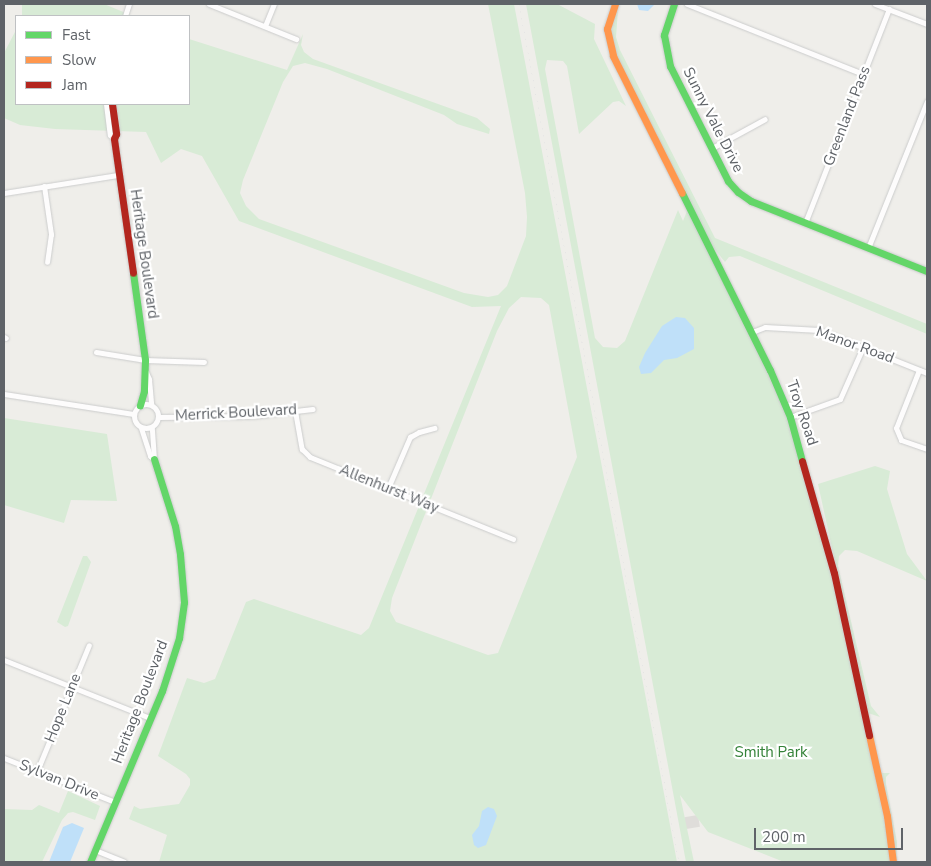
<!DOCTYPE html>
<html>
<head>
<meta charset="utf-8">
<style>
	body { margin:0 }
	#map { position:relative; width:931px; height:866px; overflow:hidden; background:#efeeea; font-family:"Nunito Sans",sans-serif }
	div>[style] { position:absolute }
	.industrial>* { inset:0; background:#dfddda; transform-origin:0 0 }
	.green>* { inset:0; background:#d8ebd6 }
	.water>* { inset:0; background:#bfe0f9 }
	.roads { filter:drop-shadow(0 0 1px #cbcccc) drop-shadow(0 0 1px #cbcccc) }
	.street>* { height:5px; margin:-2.5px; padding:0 2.5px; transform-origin:2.5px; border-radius:2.5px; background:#fdfcfc }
	.street>.ring { margin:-2.5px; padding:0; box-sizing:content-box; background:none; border:5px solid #fdfcfc; border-radius:50% }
	.fast>* { height:7px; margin:-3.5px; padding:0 3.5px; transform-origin:3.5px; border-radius:3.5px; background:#63d668 }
	.slow>* { height:7px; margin:-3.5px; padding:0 3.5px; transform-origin:3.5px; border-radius:3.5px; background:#ff974d }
	.jam>* { height:7px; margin:-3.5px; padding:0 3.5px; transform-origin:3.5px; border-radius:3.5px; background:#b3261e }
	.rail>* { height:1px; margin-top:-0.5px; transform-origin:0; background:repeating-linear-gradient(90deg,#e4e4e4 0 1px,transparent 0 7px) }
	span { translate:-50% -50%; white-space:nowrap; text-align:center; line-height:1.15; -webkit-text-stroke:4.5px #fff; paint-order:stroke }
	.street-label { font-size:15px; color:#5f6368 }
	.park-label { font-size:15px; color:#348238 }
	.frame { position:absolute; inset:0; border:5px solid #5f6368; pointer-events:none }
	.legend { position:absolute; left:15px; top:15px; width:175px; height:90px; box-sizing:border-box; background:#fff; border:1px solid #bfc1c3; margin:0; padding:6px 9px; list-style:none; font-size:15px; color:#5f6368 }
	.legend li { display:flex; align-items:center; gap:10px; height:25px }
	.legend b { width:25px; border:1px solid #bfc1c3 }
	.scale { position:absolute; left:754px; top:828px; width:149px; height:22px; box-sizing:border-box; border:2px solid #5f6368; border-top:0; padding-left:6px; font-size:15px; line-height:18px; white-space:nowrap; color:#5f6368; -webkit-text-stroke:4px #fff; paint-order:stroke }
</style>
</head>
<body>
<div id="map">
	<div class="industrial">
		<i style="left:698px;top:815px;width:12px;height:14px;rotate:81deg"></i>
	</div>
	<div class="green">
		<i style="clip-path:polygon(22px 4px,104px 4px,133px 16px,22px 16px)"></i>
		<i style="clip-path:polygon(evenodd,488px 4px,514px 4px,677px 862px,159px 862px,167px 835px,129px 819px,134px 806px,140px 809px,179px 804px,190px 785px,190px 779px,186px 774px,158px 756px,187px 678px,204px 683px,215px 679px,246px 602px,254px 599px,361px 635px,369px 628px,501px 306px,472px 307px,239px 221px,202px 156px,181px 149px,161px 163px,146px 132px,55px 129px,20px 125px,4px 118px,4px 53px,16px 30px,16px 104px,189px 104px,189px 39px,287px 70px,303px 34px,301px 45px,304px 52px,313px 59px,477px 118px,490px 129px,489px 134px,457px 124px,444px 115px,327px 69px,305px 63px,293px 66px,283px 82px,243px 180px,240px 193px,246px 206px,259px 219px,464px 293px,488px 297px,498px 295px,507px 286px,526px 236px,527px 217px,525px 193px,488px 4px,521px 297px,541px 298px,549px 305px,577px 457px,498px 653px,488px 655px,396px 622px,390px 611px,392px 598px,497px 331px,509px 308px,521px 297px)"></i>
		<i style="clip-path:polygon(526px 4px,557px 4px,595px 24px,594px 39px,626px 106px,619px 101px,613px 102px,579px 134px,567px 66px,563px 61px,547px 60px,545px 69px,595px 338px,603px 347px,617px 348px,625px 341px,678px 210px,683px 221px,687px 211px,784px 403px,822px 532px,889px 841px,889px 862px,784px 862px,708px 832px,680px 795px,694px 862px,686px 862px)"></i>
		<i style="clip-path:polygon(618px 10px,616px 37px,620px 50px,715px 238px,927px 324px,927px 334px,740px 256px,729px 257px,725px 262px,709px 242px,613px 49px,610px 28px)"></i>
		<i style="clip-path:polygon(4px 418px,107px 434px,117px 501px,71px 500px,64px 523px,4px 505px)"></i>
		<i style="clip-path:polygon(875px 466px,890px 471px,887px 489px,907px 554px,927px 581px,857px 551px,845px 550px,839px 556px,838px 566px,871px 706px,880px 717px,868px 713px,818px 484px)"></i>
		<i style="clip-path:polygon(83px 556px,87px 556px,91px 562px,68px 626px,65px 627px,57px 622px)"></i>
		<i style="clip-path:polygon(881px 773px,890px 773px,886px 777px,886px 784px,897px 842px,897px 862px,896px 862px,895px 846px)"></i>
		<i style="clip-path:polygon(68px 791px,100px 806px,95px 820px,73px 812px,68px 813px,62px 820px,42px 862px,4px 862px,4px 809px,32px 810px,39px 805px,59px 813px)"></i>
	</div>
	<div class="water">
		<i style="clip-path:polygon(637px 4px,655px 4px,648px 11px,639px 10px)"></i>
		<i style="clip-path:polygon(676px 317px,685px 318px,694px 328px,694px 349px,677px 358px,664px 360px,651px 373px,641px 374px,639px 367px,645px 353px,662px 326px)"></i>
		<i style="clip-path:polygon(488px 807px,494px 809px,497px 816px,486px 845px,478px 848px,474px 845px,472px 835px,479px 826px,482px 811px)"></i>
		<i style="clip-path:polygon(72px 823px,84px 828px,70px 862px,49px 862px,63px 827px)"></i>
	</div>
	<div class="roads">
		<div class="street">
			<i style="left:209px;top:4px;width:94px;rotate:21.9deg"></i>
			<i style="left:687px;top:4px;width:189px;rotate:21.7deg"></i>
			<i style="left:875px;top:4px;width:56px;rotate:21deg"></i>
			<i style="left:125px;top:16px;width:13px;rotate:-72deg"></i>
			<i style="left:265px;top:26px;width:24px;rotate:-68deg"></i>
			<i style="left:106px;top:104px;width:31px;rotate:83deg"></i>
			<i style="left:110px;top:135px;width:6px;rotate:45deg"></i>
			<i style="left:712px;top:148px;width:60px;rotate:-28.7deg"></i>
			<i style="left:44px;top:186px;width:49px;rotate:81.7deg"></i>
			<i style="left:51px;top:234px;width:28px;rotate:98deg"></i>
			<i style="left:4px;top:193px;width:115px;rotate:-9deg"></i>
			<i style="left:805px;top:223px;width:230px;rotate:-68.6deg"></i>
			<i style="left:868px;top:248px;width:158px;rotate:-68.1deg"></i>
			<i style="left:752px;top:332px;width:14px;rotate:-21deg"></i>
			<i style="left:765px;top:327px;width:54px;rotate:3.2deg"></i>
			<i style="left:819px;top:330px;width:116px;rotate:21.7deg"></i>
			<i style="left:4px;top:337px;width:2px;rotate:27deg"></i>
			<i style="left:96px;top:352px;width:50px;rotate:9.3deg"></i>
			<i style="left:145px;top:360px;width:59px;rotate:1.9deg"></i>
			<i style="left:919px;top:370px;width:62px;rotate:111.6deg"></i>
			<i style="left:896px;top:428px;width:13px;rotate:67deg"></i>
			<i style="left:901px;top:440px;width:28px;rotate:19deg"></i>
			<i style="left:146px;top:372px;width:8px;rotate:67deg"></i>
			<i style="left:149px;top:379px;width:25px;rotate:85deg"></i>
			<i style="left:4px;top:394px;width:131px;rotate:8.8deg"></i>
			<i class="ring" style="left:134px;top:404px;width:19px;height:19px"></i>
			<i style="left:295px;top:411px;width:39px;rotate:80deg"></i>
			<i style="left:302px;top:449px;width:11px;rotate:45deg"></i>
			<i style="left:310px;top:457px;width:219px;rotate:22deg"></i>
			<i style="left:158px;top:417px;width:94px;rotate:-0.6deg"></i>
			<i style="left:252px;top:416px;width:61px;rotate:-6.5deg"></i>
			<i style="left:790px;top:417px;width:53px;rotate:-19.8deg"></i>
			<i style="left:840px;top:399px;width:57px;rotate:-66.1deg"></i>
			<i style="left:141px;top:428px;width:29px;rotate:72deg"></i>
			<i style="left:150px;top:456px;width:5px;rotate:37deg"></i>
			<i style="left:154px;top:459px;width:32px;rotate:-94deg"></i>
			<i style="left:388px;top:488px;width:56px;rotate:-66.7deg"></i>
			<i style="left:410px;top:437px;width:10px;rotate:-29deg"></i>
			<i style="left:419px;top:432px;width:16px;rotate:-15deg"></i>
			<i style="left:4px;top:660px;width:157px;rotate:21.7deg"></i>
			<i style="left:4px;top:758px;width:119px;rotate:21.6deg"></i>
			<i style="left:37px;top:771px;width:136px;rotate:-67.6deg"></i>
			<i style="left:95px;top:850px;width:31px;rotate:22deg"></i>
		</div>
		<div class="fast">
			<i style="left:674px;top:4px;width:33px;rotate:108deg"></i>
			<i style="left:664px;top:35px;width:32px;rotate:79deg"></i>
			<i style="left:670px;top:66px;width:129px;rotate:63.2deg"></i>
			<i style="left:728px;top:181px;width:15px;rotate:48deg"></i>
			<i style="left:738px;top:192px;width:16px;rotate:35deg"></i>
			<i style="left:751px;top:201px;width:189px;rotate:21.7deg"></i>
			<i style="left:682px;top:193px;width:198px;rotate:63.6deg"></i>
			<i style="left:770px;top:370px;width:51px;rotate:66.9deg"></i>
			<i style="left:790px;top:417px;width:46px;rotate:74.7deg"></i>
			<i style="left:133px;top:273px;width:88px;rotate:82.1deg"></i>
			<i style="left:145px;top:360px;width:31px;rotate:92deg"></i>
			<i style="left:144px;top:391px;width:15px;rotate:106deg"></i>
			<i style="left:90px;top:862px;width:186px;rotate:-67.2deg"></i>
			<i style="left:162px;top:691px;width:56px;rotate:-72.2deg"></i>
			<i style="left:179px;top:638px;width:36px;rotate:-82deg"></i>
			<i style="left:184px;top:602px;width:48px;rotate:-94.8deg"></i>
			<i style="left:180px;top:554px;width:28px;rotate:-100deg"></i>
			<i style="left:175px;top:526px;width:70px;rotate:-107.4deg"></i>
		</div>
		<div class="slow">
			<i style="left:615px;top:4px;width:26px;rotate:108deg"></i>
			<i style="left:607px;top:29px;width:28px;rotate:77deg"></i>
			<i style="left:613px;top:56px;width:153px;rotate:63.3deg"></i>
			<i style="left:869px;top:735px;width:83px;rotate:77.5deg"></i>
			<i style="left:887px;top:816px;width:46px;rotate:82.6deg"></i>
		</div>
		<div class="jam">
			<i style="left:112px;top:104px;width:30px;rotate:82deg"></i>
			<i style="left:116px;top:134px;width:5px;rotate:112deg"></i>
			<i style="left:114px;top:139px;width:135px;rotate:81.9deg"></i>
			<i style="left:802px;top:461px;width:116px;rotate:74.1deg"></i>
			<i style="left:834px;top:573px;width:166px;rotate:77.8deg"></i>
		</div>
	</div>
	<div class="rail">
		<i style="left:519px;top:4px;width:873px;rotate:79.44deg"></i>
	</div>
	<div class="street-label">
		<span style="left:847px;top:116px;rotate:-69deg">Greenland Pass</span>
		<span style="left:713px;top:120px;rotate:63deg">Sunny Vale Drive</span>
		<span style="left:144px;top:254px;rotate:82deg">Heritage Boulevard</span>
		<span style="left:855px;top:345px;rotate:20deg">Manor Road</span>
		<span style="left:236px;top:413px;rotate:-3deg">Merrick Boulevard</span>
		<span style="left:802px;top:413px;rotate:71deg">Troy Road</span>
		<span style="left:389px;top:489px;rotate:22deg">Allenhurst Way</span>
		<span style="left:140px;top:702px;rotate:-69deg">Heritage Boulevard</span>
		<span style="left:63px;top:708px;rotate:-68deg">Hope Lane</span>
		<span style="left:59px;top:780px;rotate:22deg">Sylvan Drive</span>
	</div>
	<div class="park-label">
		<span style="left:771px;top:753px">Smith Park</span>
	</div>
	<div class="frame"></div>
	<ul class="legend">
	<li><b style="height:6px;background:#63d668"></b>Fast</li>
	<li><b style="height:6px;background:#ff974d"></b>Slow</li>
	<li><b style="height:6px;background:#b3261e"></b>Jam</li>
	</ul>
	<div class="scale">200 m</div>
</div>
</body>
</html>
